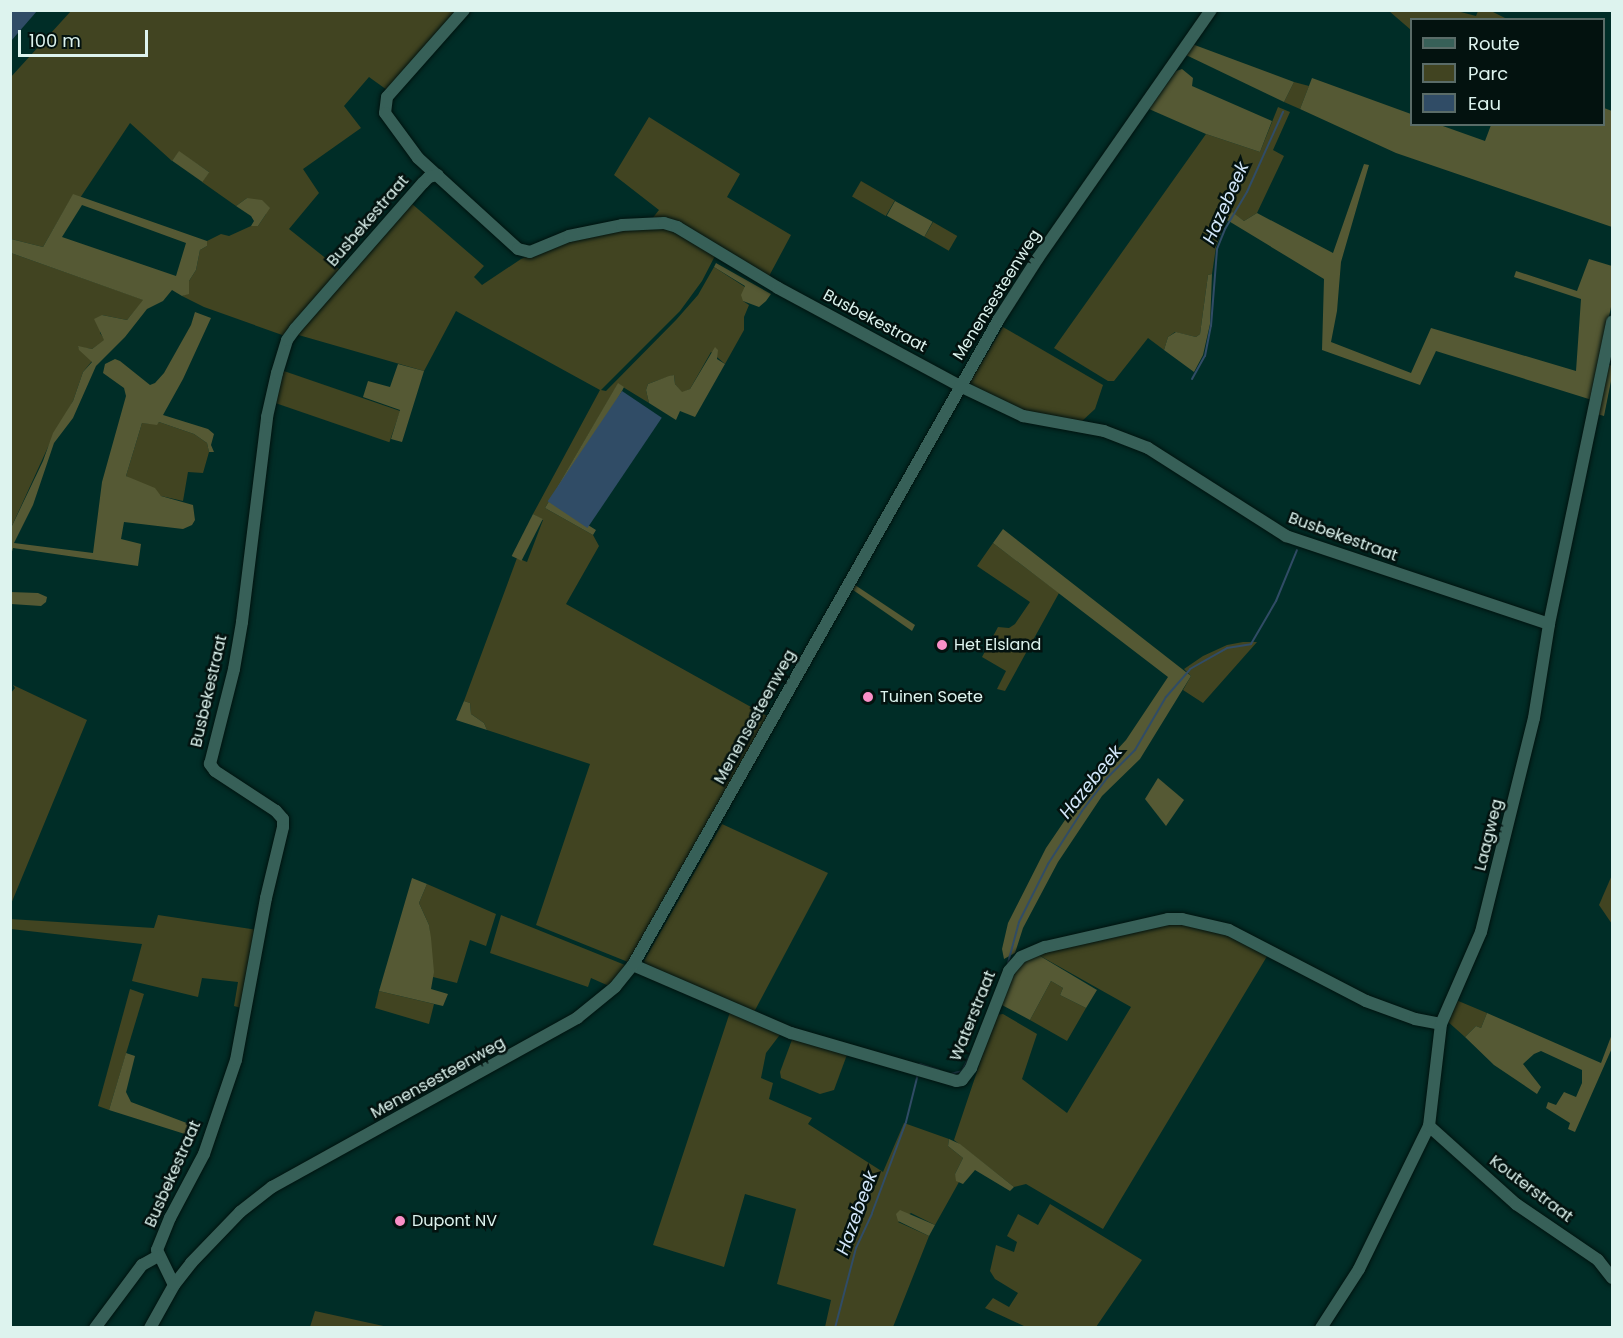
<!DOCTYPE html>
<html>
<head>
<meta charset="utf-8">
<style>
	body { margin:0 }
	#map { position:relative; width:1623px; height:1338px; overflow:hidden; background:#002d27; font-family:Poppins,sans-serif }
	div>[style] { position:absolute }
	.green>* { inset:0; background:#414421; transform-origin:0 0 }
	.forest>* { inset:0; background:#555934; transform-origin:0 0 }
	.water>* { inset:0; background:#304c66; transform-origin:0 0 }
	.stream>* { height:2px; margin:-1px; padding:0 1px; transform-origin:1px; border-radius:1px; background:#304c66 }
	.roads { filter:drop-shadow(0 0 2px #01130f) drop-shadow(0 0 2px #01130f) }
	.minor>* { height:12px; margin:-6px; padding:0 6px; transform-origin:6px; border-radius:6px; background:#376058 }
	.dots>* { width:16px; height:16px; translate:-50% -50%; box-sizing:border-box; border:3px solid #03120f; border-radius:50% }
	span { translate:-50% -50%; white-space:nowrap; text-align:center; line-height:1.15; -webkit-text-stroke:5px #03120f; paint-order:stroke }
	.street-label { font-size:16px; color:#ddf3ee }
	.poi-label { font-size:16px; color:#ddf3ee }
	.left { translate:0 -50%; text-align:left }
	.water-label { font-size:18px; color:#d3e7fa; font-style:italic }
	.frame { position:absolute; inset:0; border:12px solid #ddf3ee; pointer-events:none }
	.legend { position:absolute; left:1410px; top:18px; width:195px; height:108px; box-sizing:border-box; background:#03120f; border:2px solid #5a6c68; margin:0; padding:8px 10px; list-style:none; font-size:18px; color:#ddf3ee }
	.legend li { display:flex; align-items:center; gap:12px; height:30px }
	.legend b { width:30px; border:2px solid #5a6c68 }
	.scale { position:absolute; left:18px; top:30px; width:130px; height:27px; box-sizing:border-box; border:3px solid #ddf3ee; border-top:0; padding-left:8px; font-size:18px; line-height:21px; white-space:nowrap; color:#ddf3ee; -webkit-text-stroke:4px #03120f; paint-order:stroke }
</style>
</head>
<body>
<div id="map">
	<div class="green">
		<i style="clip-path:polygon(71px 11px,460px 11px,387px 90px,369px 77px,344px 106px,361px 128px,303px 169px,319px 193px,289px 229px,343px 272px,285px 336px,204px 307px,182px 296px,189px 293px,189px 281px,196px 270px,200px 250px,207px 246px,207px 241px,221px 234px,229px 236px,251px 226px,258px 226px,266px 214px,247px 198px,236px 206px,202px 182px,209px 172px,179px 152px,172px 161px,130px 123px,80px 198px,73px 195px,43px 247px,11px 239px,10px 78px)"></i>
		<i style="clip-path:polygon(1389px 11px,1457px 11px,1476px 16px,1478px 11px,1491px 11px,1507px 19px,1412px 20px,1411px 38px,1411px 30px)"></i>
		<i style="clip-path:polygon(1294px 82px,1309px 86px,1300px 109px,1284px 102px)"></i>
		<i style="clip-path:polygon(1278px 107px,1290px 112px,1273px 150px,1284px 156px,1257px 213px,1244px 221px,1232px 213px,1222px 230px,1216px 247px,1212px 274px,1208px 275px,1200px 334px,1196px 337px,1175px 332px,1168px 337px,1164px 350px,1148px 338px,1114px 381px,1108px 381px,1054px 348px,1206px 134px,1260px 152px)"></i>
		<i style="clip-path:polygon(649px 117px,740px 174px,727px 197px,791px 235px,768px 278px,651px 220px,659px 210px,614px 175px)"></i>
		<i style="left:861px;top:181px;width:39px;height:18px;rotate:30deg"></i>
		<i style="clip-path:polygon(411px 203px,484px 266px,474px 277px,482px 285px,521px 259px,551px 246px,642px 226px,671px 228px,716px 254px,702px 281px,680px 311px,601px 390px,606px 391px,676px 320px,698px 295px,714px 267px,745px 287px,743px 301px,749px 305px,744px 317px,744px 330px,725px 364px,711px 352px,690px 389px,682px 393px,675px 384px,674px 375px,656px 381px,648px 384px,646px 390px,649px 403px,618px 384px,545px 508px,593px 535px,599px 546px,566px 604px,767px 716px,669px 893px,628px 962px,536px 925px,590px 764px,487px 730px,484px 723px,471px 714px,470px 703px,464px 701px,517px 558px,527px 562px,543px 520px,533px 514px,600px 390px,456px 311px,424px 371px,295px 334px)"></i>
		<i style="left:933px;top:222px;width:28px;height:17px;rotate:30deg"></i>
		<i style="clip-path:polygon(11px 253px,144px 300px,127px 320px,102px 315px,100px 333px,105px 340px,92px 349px,78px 347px,92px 361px,83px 372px,73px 401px,48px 447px,11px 528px)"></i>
		<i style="clip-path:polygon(1003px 327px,1103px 385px,1095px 409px,1081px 422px,1021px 411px,971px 385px,970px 382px)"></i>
		<i style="left:281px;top:370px;width:126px;height:33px;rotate:19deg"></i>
		<i style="clip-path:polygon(159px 422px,194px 434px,207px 443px,209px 452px,203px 473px,188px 472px,183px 501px,161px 496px,126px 476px,142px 423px,157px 424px)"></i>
		<i style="clip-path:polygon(993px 543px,1059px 593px,1005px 691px,997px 689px,1006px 671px,982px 657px,998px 627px,1009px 628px,1015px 624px,1030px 602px,977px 566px)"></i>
		<i style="clip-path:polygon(1243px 642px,1257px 642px,1203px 703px,1183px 690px,1191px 676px,1184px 669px,1203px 656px,1227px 645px)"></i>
		<i style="clip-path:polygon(13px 685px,87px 720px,11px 904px,10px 694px,15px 688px)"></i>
		<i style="clip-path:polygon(722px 824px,828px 873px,753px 1014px,646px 966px,644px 961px)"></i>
		<i style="clip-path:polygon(1612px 875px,1612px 924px,1599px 905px)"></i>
		<i style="clip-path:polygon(427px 884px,496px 914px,486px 946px,470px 940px,457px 983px,433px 977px,429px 925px,419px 903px)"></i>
		<i style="clip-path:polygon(158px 915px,257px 930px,241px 1008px,234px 1006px,238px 982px,202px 978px,198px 997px,132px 981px,142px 944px,11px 929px,10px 919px,154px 928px)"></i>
		<i style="clip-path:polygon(501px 915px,625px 965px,609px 986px,591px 978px,588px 987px,490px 953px)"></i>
		<i style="clip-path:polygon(1180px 922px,1225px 932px,1269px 953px,1103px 1229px,1026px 1184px,1014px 1187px,954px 1140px,996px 1015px,1003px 1014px,1037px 1034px,1022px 1079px,1067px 1113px,1131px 1007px,1035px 953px)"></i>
		<i style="clip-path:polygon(1051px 981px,1063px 988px,1060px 995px,1086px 1008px,1067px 1041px,1030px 1020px)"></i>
		<i style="clip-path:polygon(130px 989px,144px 994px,109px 1110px,98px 1106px)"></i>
		<i style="clip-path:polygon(379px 991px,434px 1004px,429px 1024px,375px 1008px)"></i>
		<i style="clip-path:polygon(1456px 1000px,1487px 1013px,1481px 1028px,1476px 1026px,1465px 1037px,1446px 1020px)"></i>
		<i style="clip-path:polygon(730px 1012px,782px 1032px,766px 1053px,761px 1078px,773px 1083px,769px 1099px,812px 1118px,808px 1124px,883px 1172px,904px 1123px,949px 1139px,948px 1146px,963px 1158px,955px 1174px,959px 1182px,935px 1225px,911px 1213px,898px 1222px,929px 1236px,893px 1327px,825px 1327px,831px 1300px,777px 1284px,796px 1209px,745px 1194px,724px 1267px,653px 1245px)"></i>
		<i style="clip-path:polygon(793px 1037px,848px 1052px,834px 1090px,820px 1094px,781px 1078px,780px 1072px)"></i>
		<i style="clip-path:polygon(1050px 1204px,1142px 1260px,1096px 1327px,1026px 1327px,985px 1308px,993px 1298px,1009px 1307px,1018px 1293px,995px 1279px,990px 1271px,996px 1245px,1014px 1252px,1017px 1242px,1007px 1236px,1018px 1214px,1038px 1225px)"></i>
		<i style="clip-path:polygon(315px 1311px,388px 1327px,310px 1327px)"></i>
	</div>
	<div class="forest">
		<i style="clip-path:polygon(1192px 44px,1294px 82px,1284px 102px,1186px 55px)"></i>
		<i style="clip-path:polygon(1182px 69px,1193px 78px,1192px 86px,1272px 121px,1260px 152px,1206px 134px,1149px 109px,1176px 71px)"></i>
		<i style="clip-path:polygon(1312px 78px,1411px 114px,1412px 124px,1440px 125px,1485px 141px,1491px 125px,1604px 124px,1604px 108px,1612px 111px,1612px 227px,1396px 153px,1300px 109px)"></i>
		<i style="left:179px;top:151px;width:37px;height:12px;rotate:35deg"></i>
		<i style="clip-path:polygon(1364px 164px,1369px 165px,1341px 262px,1337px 311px,1331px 342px,1411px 373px,1431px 328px,1576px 371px,1581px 299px,1514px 277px,1516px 271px,1577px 291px,1589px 259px,1612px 266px,1612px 302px,1592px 400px,1436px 351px,1420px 385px,1322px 350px,1324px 279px,1227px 220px,1232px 212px,1244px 221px,1257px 213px,1333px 253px)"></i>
		<i style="clip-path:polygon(evenodd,73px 194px,207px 241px,207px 246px,200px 250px,196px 270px,189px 281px,189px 294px,182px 296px,172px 290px,163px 301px,147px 309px,125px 337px,96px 366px,73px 418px,54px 443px,33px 505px,14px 543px,93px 553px,102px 482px,126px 396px,124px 388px,103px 373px,105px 364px,115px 359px,120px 361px,150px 385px,155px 383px,164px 373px,191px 325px,195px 312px,211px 318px,183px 379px,163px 415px,208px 429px,214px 434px,211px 445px,214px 452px,209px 452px,207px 443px,194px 434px,159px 422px,157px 425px,142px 423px,126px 476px,155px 488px,161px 496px,193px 505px,195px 520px,192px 525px,183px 529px,124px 522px,121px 539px,141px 544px,138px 566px,13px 548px,11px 555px,11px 528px,43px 461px,53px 433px,73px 401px,83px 372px,92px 362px,79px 350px,78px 346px,92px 349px,104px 340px,94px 319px,102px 315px,127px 320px,143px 300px,11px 253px,11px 239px,43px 247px,73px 194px,82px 205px,186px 243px,176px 276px,62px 237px,82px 205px)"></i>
		<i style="clip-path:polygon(247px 198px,262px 200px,270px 208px,258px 226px,251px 226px,254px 221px,251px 216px,236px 206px)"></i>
		<i style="left:895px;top:201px;width:43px;height:17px;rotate:29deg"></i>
		<i style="clip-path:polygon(716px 263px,771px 294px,766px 301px,759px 307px,743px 301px,741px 295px,745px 286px,714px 267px)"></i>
		<i style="clip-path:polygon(1212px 274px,1210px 324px,1203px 355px,1194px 372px,1164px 350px,1168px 337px,1176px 332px,1196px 337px,1200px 334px,1208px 275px)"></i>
		<i style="clip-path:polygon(715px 347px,718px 350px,717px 359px,725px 364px,695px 417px,680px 411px,676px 420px,649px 403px,646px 390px,648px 384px,669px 376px,674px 375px,675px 384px,682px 392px,690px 389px)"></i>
		<i style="clip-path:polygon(398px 364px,424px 371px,402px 442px,391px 439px,400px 410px,363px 397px,368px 381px,390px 387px)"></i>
		<i style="clip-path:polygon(1607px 364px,1612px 366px,1612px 376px,1604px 416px,1597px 414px)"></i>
		<i style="clip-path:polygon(618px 383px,624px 387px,622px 391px,556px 505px,596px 530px,593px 535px,545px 508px)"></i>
		<i style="left:533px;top:514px;width:11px;height:47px;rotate:27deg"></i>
		<i style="clip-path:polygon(1003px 529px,1191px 676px,1140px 759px,1102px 796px,1058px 862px,1023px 928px,1015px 953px,1004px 959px,1002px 949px,1008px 923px,1046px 848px,1101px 767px,1126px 740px,1168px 677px,993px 543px)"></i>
		<i style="clip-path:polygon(855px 585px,915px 625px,912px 631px,853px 590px)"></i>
		<i style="clip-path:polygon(10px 592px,38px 593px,47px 597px,46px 602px,41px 606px,11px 604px)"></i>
		<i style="clip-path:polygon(464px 701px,470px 703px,471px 714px,484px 723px,487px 730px,456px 720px)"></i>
		<i style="clip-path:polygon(1158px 778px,1184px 800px,1166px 826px,1145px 799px)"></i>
		<i style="clip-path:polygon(412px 878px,427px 884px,419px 903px,429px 925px,431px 938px,434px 972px,431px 989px,448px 994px,443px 1006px,379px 991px)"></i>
		<i style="clip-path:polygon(1035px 953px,1097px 990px,1086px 1008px,1060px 995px,1063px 988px,1051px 981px,1030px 1020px,1000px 1004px,1015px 965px)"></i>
		<i style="clip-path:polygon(1487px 1013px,1601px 1063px,1612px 1034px,1612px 1048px,1575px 1132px,1568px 1129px,1570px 1123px,1546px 1108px,1548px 1102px,1556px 1105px,1564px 1092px,1576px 1097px,1582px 1083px,1582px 1070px,1541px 1051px,1534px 1054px,1523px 1064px,1541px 1087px,1537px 1094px,1494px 1065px,1465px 1037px,1476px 1026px,1481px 1028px)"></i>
		<i style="clip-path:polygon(126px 1053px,135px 1056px,126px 1092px,131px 1102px,192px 1125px,188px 1135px,109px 1110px)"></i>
		<i style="clip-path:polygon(949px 1139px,960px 1144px,1014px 1187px,1010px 1191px,975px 1170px,963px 1184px,956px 1181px,955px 1174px,963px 1158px,948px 1146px)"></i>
		<i style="clip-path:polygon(900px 1210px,935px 1225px,929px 1236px,898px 1221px,896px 1214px)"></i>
	</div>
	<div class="water">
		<i style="clip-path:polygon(11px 10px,37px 11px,11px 41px,10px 11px)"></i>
		<i style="left:622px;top:391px;width:48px;height:133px;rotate:34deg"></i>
	</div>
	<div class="stream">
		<i style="left:1192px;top:379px;width:26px;rotate:-61deg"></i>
		<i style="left:1205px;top:356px;width:31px;rotate:-79deg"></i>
		<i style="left:1211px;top:326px;width:77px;rotate:-85.5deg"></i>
		<i style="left:1217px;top:249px;width:22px;rotate:-68deg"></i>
		<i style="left:1225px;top:229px;width:43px;rotate:-59.3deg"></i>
		<i style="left:1247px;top:192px;width:88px;rotate:-65.8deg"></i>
		<i style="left:1008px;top:963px;width:42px;rotate:-75deg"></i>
		<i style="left:1019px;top:922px;width:65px;rotate:-63.4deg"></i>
		<i style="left:1048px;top:864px;width:63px;rotate:-57.3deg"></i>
		<i style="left:1082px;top:811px;width:41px;rotate:-52.9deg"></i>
		<i style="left:1107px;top:778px;width:40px;rotate:-45deg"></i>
		<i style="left:1135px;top:750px;width:61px;rotate:-59.7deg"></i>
		<i style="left:1166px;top:697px;width:37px;rotate:-49deg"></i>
		<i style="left:1190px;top:669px;width:43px;rotate:-29.6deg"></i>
		<i style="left:1227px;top:648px;width:24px;rotate:-9deg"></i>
		<i style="left:1251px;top:644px;width:50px;rotate:-59.8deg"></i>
		<i style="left:1276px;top:601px;width:55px;rotate:-67.6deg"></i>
		<i style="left:920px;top:1064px;width:20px;rotate:18deg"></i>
		<i style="left:951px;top:1074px;width:11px;rotate:-15deg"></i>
		<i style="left:962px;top:1071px;width:16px;rotate:-63deg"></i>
		<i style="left:835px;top:1328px;width:83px;rotate:-75.3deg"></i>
		<i style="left:856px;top:1248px;width:38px;rotate:-65deg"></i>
		<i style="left:872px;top:1213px;width:97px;rotate:-69.5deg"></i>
		<i style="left:906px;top:1122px;width:49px;rotate:-76deg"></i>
	</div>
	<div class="roads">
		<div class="minor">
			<i style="left:464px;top:10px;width:116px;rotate:131.5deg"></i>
			<i style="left:387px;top:97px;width:16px;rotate:97deg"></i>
			<i style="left:385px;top:113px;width:56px;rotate:53.7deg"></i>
			<i style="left:418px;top:158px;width:135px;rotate:42.3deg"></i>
			<i style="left:518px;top:249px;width:12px;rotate:14deg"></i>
			<i style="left:530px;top:252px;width:42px;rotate:-22.3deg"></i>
			<i style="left:569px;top:236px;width:54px;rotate:-11.7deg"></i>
			<i style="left:622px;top:225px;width:42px;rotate:-2.7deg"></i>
			<i style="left:664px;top:223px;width:14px;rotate:17deg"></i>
			<i style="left:677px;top:227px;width:118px;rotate:31.1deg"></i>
			<i style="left:778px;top:288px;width:207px;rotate:28.3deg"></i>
			<i style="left:960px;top:386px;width:70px;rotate:25.5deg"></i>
			<i style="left:1023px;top:416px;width:82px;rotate:10.5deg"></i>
			<i style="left:1104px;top:431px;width:47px;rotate:21.1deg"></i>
			<i style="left:1148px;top:448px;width:164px;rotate:32.5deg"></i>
			<i style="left:1286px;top:536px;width:277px;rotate:18.5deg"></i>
			<i style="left:633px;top:965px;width:172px;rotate:23.3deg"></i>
			<i style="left:791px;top:1033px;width:172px;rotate:16.2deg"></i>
			<i style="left:956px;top:1081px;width:6px;rotate:-9deg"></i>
			<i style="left:962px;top:1080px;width:15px;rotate:-53deg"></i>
			<i style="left:971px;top:1068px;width:104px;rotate:-68.6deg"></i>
			<i style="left:1009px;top:971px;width:18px;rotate:-49deg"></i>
			<i style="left:1021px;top:957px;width:26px;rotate:-23deg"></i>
			<i style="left:1045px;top:947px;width:126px;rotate:-12.8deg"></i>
			<i style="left:1168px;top:919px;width:14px"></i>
			<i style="left:1182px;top:919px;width:48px;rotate:13.2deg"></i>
			<i style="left:1229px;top:930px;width:154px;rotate:27.4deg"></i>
			<i style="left:1366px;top:1001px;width:52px;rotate:20.2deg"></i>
			<i style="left:1415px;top:1019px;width:26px;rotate:11deg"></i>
			<i style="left:1429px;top:1126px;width:117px;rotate:41.9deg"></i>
			<i style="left:1516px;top:1204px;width:99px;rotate:34.3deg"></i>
			<i style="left:1598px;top:1260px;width:23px;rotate:52deg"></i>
			<i style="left:174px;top:1285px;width:39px;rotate:-116deg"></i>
			<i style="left:157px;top:1250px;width:35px;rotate:-68deg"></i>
			<i style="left:170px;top:1218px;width:72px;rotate:-62deg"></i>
			<i style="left:204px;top:1154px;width:99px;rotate:-71.2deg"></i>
			<i style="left:236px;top:1060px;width:165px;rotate:-79.5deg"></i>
			<i style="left:266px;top:898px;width:73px;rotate:-76.5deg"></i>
			<i style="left:283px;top:827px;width:8px;rotate:-90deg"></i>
			<i style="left:283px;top:819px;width:11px;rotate:-131deg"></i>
			<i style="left:276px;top:811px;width:73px;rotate:-146.7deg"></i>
			<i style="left:215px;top:771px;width:9px;rotate:-126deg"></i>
			<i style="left:210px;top:764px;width:98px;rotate:-75.8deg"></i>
			<i style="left:234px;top:669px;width:48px;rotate:-80.3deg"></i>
			<i style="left:242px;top:622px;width:207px;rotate:-83deg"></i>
			<i style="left:267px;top:417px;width:45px;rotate:-77.2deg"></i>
			<i style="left:277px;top:373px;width:34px;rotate:-73deg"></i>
			<i style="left:287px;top:340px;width:14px;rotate:-54deg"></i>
			<i style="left:295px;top:329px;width:194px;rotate:-48.8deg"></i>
			<i style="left:423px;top:183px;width:8px;rotate:-45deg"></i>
			<i style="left:429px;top:177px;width:9px;rotate:-13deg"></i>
			<i style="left:95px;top:1328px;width:79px;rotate:-53.3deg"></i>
			<i style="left:142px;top:1265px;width:18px;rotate:-29deg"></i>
			<i style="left:150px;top:1328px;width:49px;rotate:-60.8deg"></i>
			<i style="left:174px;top:1285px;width:28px;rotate:-52deg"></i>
			<i style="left:191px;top:1263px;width:71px;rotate:-46.1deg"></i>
			<i style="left:240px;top:1212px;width:41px;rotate:-38deg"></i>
			<i style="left:272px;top:1187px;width:349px;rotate:-29deg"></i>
			<i style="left:577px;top:1018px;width:49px;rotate:-39.2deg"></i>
			<i style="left:615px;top:987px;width:28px;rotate:-51deg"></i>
			<i style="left:633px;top:965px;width:742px;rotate:-60.47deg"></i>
			<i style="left:999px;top:319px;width:72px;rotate:-57.4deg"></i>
			<i style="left:1038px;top:258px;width:302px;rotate:-55.1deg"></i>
			<i style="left:1321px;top:1328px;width:70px;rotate:-57.2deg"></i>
			<i style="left:1359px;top:1269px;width:159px;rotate:-63.9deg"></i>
			<i style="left:1429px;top:1126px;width:103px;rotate:-83.3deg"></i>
			<i style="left:1441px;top:1024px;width:100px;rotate:-66.5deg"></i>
			<i style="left:1481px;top:932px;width:220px;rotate:-76.1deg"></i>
			<i style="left:1534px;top:718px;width:95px;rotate:-80.9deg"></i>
			<i style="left:1549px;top:624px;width:309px;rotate:-78.2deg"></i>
		</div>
	</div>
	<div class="dots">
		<i style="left:942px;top:645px;background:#fa8fc7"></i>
		<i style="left:868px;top:697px;background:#fa8fc7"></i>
		<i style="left:400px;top:1221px;background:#fa8fc7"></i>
	</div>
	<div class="street-label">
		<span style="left:368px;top:221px;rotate:-49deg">Busbekestraat</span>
		<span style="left:997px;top:295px;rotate:-58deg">Menensesteenweg</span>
		<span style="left:875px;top:321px;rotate:28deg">Busbekestraat</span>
		<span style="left:1343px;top:537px;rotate:20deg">Busbekestraat</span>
		<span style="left:209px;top:691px;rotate:-77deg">Busbekestraat</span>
		<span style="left:755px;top:717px;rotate:-61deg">Menensesteenweg</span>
		<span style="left:1489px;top:835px;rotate:-76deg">Laagweg</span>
		<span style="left:973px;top:1016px;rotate:-68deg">Waterstraat</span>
		<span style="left:438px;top:1078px;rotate:-29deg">Menensesteenweg</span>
		<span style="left:173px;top:1174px;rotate:-66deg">Busbekestraat</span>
		<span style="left:1531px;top:1189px;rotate:37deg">Kouterstraat</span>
	</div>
	<div class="poi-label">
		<span class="left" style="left:954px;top:645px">Het Elsland</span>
		<span class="left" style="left:880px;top:697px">Tuinen Soete</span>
		<span class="left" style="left:412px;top:1221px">Dupont NV</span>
	</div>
	<div class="water-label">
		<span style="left:1226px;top:203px;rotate:-66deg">Hazebeek</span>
		<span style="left:1091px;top:782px;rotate:-51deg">Hazebeek</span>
		<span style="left:857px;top:1213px;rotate:-70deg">Hazebeek</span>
	</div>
	<div class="frame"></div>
	<ul class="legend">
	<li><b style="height:8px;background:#376058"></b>Route</li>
	<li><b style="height:16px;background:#414421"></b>Parc</li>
	<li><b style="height:16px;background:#304c66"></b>Eau</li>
	</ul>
	<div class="scale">100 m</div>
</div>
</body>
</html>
